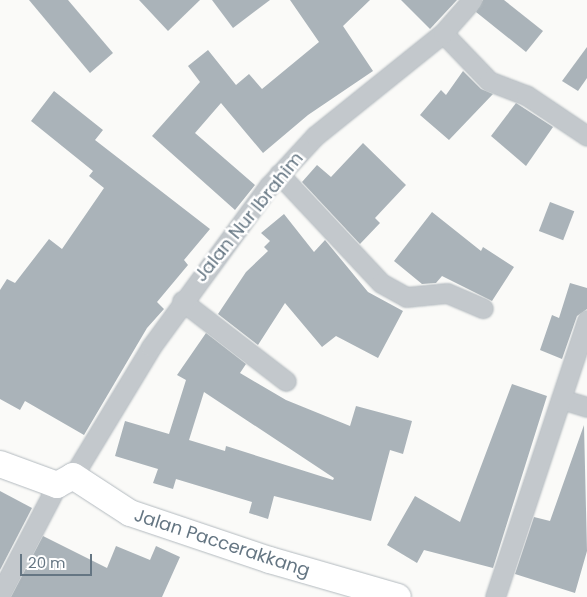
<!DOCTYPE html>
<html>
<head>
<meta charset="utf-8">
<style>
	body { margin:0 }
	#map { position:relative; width:587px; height:597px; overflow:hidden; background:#fafaf8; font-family:Poppins,sans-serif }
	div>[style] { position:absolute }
	.building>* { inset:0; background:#aab3b9; transform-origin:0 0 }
	.roads { filter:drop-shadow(0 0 1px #b3babf) drop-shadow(0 0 1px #b3babf) }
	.street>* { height:19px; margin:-9.5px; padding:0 9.5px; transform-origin:9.5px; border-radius:9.5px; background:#c3c8cc }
	.secondary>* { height:26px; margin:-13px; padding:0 13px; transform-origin:13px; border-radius:13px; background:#fff }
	span { translate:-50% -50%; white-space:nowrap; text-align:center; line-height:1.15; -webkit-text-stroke:5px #fff; paint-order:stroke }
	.street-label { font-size:18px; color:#657683 }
	.scale { position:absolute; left:20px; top:554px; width:72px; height:22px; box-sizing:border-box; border:2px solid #657683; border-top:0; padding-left:6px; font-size:15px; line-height:18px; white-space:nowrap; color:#657683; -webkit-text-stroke:4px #fff; paint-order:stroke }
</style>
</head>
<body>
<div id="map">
	<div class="building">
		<i style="clip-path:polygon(29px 0,68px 0,113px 53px,90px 73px)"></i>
		<i style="clip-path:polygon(139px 0,200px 0,168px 31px)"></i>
		<i style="clip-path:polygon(212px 0,270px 0,233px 28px)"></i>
		<i style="clip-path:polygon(290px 0,370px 0,343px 26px,373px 71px,308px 115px,263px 153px,221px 103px,195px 133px,255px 185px,235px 210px,152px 136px,200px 82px,188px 66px,208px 50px,236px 85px,249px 74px,262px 89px,319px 42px)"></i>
		<i style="clip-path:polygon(401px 0,457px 0,430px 29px)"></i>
		<i style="clip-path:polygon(483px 0,504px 0,543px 31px,526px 52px,476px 12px)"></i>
		<i style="clip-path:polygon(587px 47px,587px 78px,578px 91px,562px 81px)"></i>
		<i style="clip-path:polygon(463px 71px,481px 89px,493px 94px,449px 140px,420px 115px,441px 90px,446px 95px)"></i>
		<i style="clip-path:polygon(54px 91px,103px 130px,95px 140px,210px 229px,184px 260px,188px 265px,157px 302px,164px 309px,147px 328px,84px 435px,25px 401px,20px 410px,0 399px,0 290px,7px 279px,15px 283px,49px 239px,62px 249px,104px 188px,89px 176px,93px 171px,31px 121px)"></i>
		<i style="clip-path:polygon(516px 103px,553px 127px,526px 166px,491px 136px)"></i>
		<i style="clip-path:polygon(363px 143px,406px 185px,375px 218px,380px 223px,360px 244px,302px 182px,317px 165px,331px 177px)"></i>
		<i style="left:550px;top:202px;width:26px;height:31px;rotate:21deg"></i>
		<i style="clip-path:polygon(432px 212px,481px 251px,483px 247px,514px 267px,492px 301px,442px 276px,436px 283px,422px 284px,394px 261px)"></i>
		<i style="clip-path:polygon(284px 214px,314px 252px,325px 240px,368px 292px,403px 311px,378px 358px,336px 336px,322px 347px,285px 303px,258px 345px,218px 314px,246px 272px,268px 251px,264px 247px,270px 241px,261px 233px)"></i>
		<i style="clip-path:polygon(570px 283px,587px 288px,587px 309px,577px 316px,562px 359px,540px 350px,552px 315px,559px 318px)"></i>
		<i style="clip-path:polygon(evenodd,206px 333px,246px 364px,240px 373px,286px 400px,350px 426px,356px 406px,412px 421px,403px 454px,390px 450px,371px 521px,274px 496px,268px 519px,249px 513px,252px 502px,176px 479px,173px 489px,153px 483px,158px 469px,115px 456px,125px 421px,169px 434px,186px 380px,177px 375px,206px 333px,204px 392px,334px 478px,333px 480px,226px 446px,225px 451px,189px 440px,204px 392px)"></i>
		<i style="clip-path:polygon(512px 384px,547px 396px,493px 568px,424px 550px,417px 563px,387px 545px,415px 496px,460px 522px)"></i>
		<i style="clip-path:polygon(584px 425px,587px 551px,575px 593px,515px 574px,534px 517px,550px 521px)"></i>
		<i style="clip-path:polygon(0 491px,32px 508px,0 570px)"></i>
		<i style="clip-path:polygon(43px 536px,107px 568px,116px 546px,150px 560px,156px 546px,180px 557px,162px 597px,11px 597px)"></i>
	</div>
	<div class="roads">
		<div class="street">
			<i style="left:443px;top:33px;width:66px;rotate:46.2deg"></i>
			<i style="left:489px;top:81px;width:40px;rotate:21deg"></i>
			<i style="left:526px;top:95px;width:73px;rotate:33.9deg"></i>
			<i style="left:279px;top:174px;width:149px;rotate:46.9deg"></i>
			<i style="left:381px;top:283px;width:29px;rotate:29deg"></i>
			<i style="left:406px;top:297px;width:41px;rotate:-5.6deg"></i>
			<i style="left:447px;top:293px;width:39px;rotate:23deg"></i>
			<i style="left:182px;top:301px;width:131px;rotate:37.6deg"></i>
			<i style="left:561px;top:399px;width:27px;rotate:17deg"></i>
			<i style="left:73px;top:476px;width:151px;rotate:-58.8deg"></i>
			<i style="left:151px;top:347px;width:200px;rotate:-53.8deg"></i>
			<i style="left:269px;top:186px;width:68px;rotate:-47.4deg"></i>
			<i style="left:315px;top:136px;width:164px;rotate:-38.8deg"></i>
			<i style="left:443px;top:33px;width:44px;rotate:-48.7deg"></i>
			<i style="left:0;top:594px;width:123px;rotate:-62.4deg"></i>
			<i style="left:495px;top:597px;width:292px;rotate:-71.6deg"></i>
		</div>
		<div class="secondary">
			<i style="left:0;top:464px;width:61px;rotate:20.2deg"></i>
			<i style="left:57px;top:485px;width:18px;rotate:-29deg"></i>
			<i style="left:73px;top:476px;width:68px;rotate:33deg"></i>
			<i style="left:130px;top:513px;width:148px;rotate:18.6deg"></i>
			<i style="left:270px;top:560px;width:133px;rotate:16.1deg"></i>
		</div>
	</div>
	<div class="street-label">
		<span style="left:249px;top:217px;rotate:-51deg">Jalan Nur Ibrahim</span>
		<span style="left:222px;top:543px;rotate:18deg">Jalan Paccerakkang</span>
	</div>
	<div class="scale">20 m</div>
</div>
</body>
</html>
